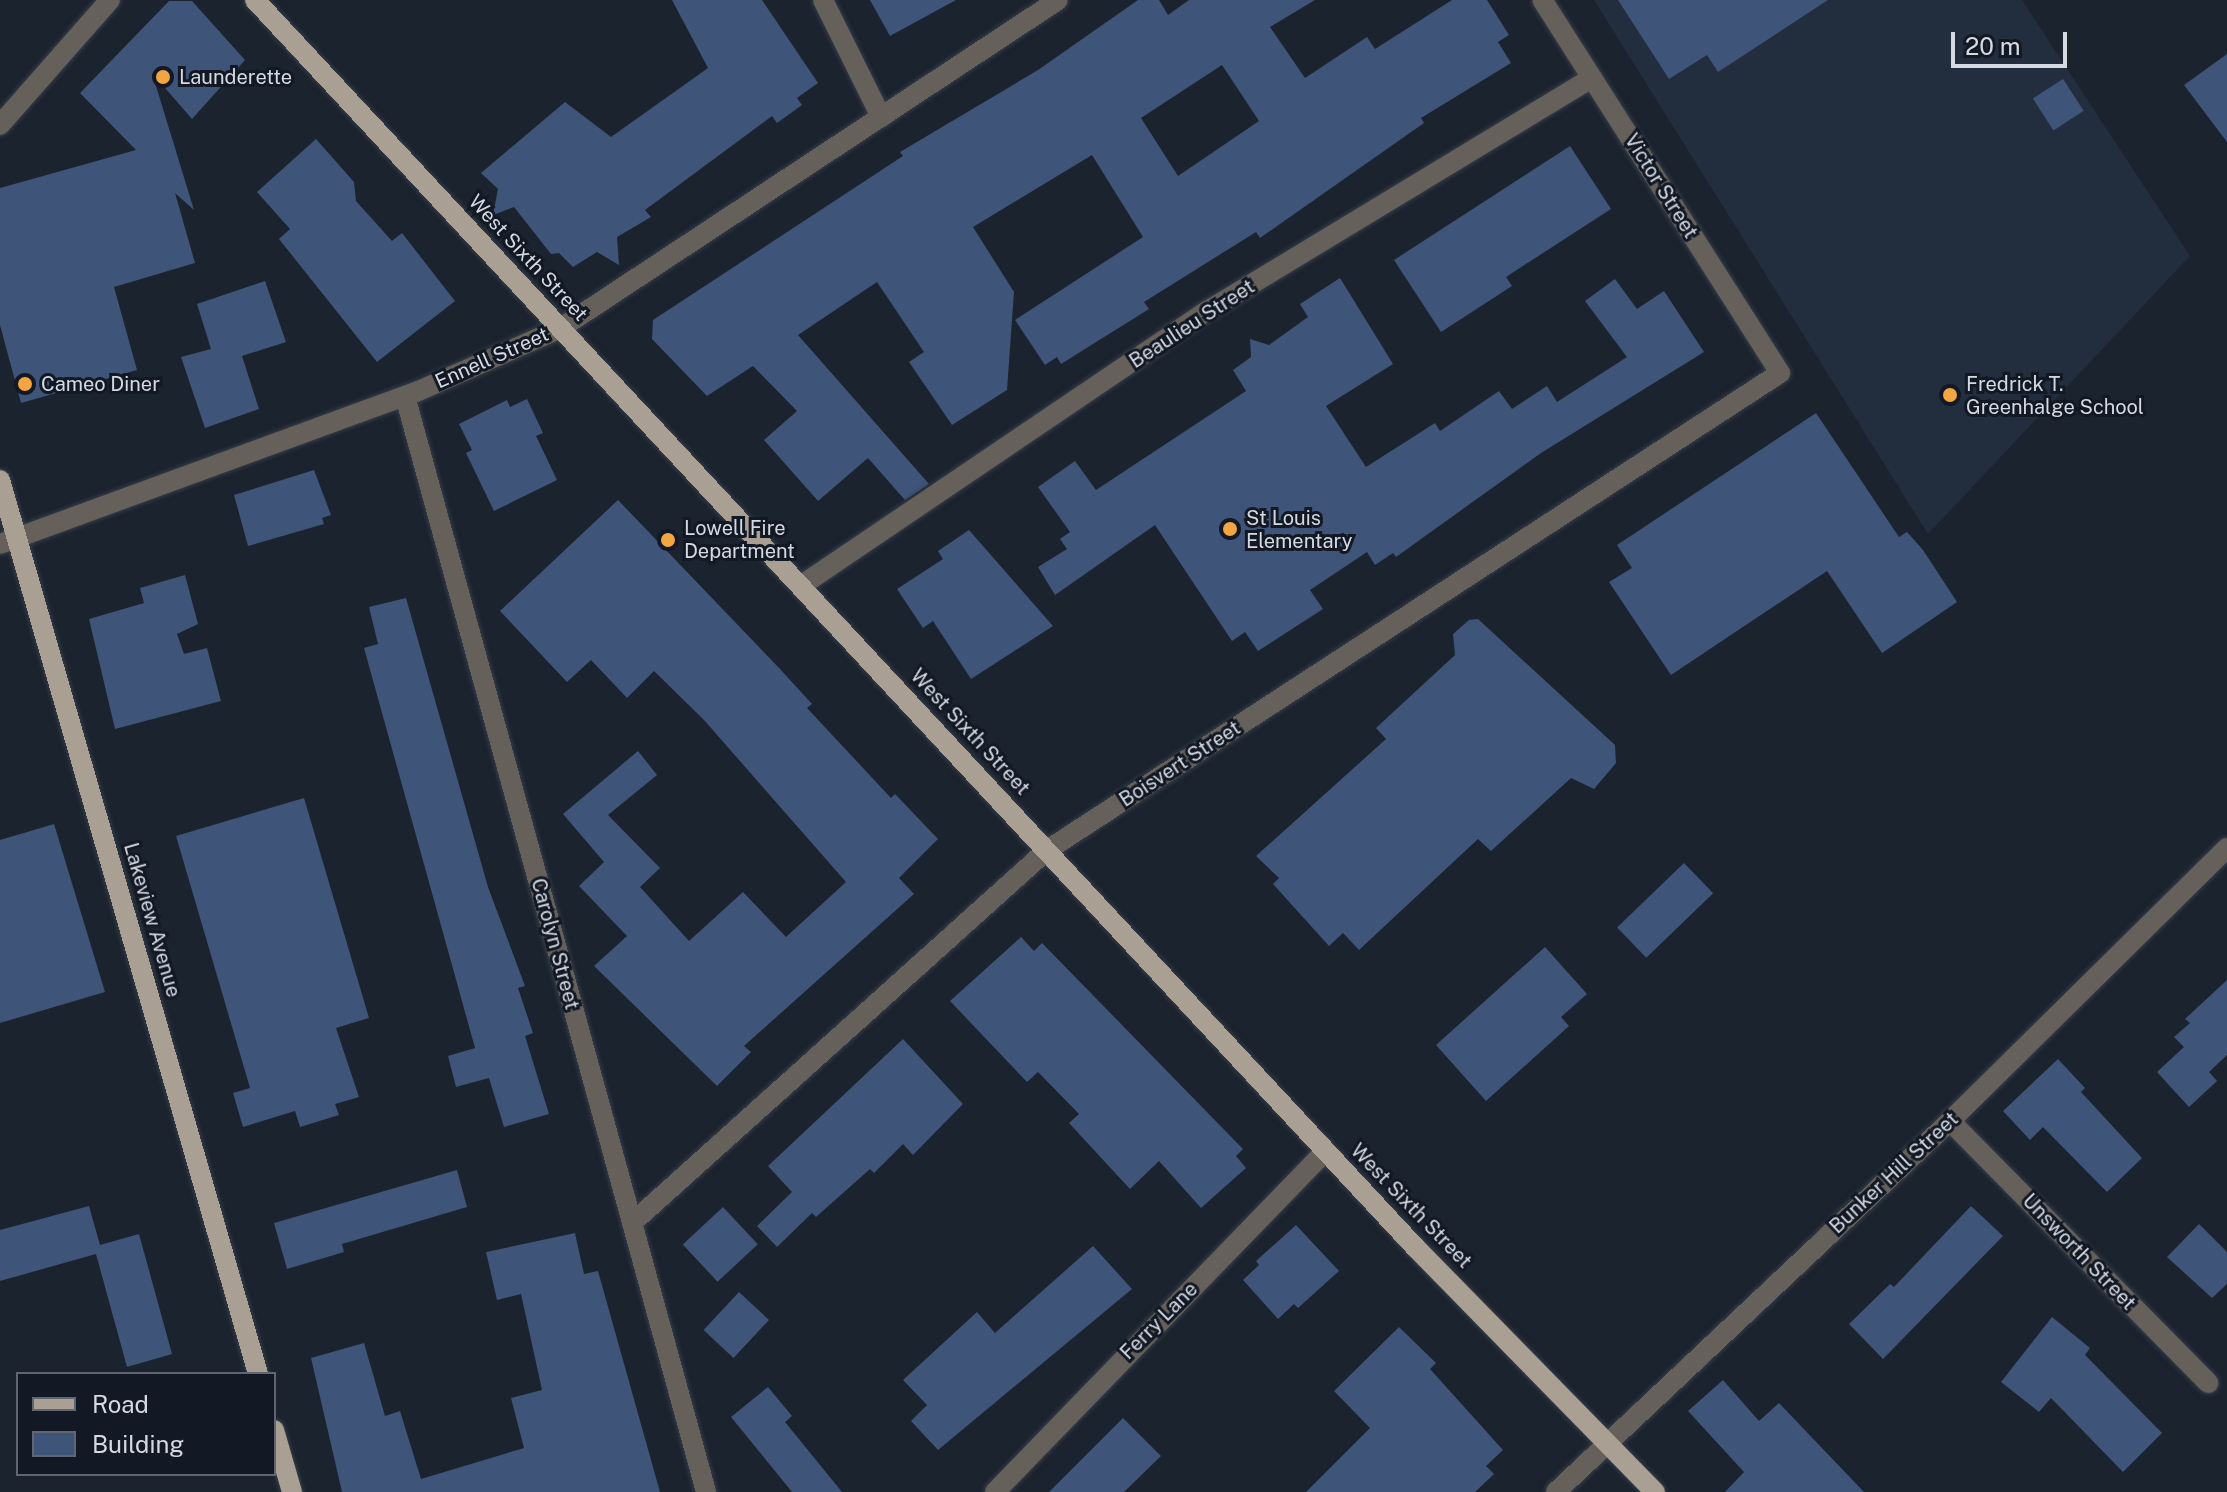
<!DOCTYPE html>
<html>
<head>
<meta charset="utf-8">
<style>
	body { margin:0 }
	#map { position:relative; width:2227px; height:1492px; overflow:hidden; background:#1b232f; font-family:"Public Sans",sans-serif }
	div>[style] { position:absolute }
	.built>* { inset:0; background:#222d3e }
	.building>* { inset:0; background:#3e5478; transform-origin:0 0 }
	.roads { filter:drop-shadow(0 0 2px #353d48) drop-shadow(0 0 2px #353d48) }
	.minor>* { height:20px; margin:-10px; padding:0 10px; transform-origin:10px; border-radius:10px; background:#66605b }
	.major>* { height:20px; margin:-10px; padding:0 10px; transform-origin:10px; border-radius:10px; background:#aa9f93 }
	.dots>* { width:22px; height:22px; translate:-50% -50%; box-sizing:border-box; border:4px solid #121925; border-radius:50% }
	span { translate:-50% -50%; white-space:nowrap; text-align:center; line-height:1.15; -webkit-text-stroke:6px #121925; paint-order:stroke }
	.poi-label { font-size:20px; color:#d5dae2 }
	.left { translate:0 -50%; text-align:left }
	.street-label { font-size:20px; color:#d5dae2 }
	.legend { position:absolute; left:16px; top:1372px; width:260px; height:104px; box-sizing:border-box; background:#121925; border:2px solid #606671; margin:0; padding:10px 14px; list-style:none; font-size:24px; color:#d5dae2 }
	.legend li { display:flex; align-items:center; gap:16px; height:40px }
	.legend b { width:40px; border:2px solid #606671 }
	.scale { position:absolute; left:1951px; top:32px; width:116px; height:36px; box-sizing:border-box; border:4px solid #d5dae2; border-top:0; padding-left:10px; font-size:24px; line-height:28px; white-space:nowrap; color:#d5dae2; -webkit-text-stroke:6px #121925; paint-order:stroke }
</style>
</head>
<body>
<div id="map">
	<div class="built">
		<i style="clip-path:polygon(1594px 0,2022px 0,2190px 256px,1928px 534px)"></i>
	</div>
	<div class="building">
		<i style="clip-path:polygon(672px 0,762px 0,818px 83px,797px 98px,802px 105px,777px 123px,772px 116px,645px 210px,651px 217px,617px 237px,619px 265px,597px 252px,573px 267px,559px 253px,551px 254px,514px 207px,493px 215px,498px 189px,481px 173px,565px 102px,611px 137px,708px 68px)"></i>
		<i style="clip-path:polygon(870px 0,956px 0,890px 36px)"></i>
		<i style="clip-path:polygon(evenodd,1138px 0,1159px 0,1168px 15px,1189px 0,1315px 0,1270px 27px,1305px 78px,1367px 37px,1375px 49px,1452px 0,1487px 0,1509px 35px,1498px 42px,1511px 63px,1421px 118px,1424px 123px,1260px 238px,1256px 232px,1144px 302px,1149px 309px,1061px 364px,1057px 357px,1045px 365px,1015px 320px,1143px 237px,1092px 155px,973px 227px,1014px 292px,1007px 390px,952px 425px,909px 362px,924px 352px,877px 282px,798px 335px,929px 484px,905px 500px,868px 458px,818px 501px,764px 440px,797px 411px,753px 366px,707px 396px,652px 339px,653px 320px,903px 156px,900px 152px,1038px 70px,1138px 0,1222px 65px,1259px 121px,1178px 176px,1141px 118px,1222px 65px)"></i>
		<i style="clip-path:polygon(1618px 0,1828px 0,1718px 72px,1707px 55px,1669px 79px)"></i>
		<i style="clip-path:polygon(169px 1px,192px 1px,245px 60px,192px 119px,152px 73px,194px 210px,175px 193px,195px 263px,114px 287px,137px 370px,21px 403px,0 325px,0 188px,136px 150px,80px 93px)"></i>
		<i style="clip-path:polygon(2227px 54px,2227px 142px,2184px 85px)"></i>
		<i style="left:2063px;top:79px;width:38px;height:36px;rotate:57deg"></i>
		<i style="clip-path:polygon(316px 139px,354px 182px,356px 201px,392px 241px,402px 233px,455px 301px,377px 362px,279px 239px,290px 229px,257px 192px)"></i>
		<i style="clip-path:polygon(1570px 146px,1611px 209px,1506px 277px,1512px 286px,1441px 332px,1394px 260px)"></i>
		<i style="clip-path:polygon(1340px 278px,1393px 364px,1326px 406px,1366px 467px,1435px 423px,1440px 431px,1499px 391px,1512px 409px,1547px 386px,1557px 402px,1627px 357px,1585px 301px,1615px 279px,1637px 309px,1664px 291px,1704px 352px,1541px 453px,1396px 557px,1393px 553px,1375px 565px,1367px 552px,1310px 590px,1323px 609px,1258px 651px,1245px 632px,1232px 641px,1155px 525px,1055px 595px,1038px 567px,1067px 549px,1060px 539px,1070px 532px,1038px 487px,1075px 461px,1096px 490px,1246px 391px,1233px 370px,1251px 357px,1250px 339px,1269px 345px,1308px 317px,1300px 304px)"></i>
		<i style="clip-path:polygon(265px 281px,286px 342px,242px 356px,259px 409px,205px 428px,181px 357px,211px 349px,197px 304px)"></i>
		<i style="clip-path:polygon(527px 399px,543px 433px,536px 436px,557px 480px,494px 511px,466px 453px,472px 450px,459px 424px,507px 400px,510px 407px)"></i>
		<i style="clip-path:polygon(1816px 413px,1899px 537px,1907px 532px,1923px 550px,1957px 602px,1882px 653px,1827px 571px,1671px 675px,1609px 582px,1632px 568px,1617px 545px)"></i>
		<i style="clip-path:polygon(314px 470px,331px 515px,322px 518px,324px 524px,248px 546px,234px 495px)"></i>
		<i style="clip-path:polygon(618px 500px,780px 669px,812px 704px,807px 708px,891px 798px,895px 794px,938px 839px,899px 878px,914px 894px,744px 1046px,751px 1052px,717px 1086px,594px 966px,627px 936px,579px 886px,604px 862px,563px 814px,638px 751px,657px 775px,608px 815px,660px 868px,640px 887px,689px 941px,743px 892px,786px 937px,846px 882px,704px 720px,654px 671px,627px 698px,591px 660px,567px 682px,500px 611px)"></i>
		<i style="clip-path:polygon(969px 530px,1053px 626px,971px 679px,933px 621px,923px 628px,897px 589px,943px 559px,938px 551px)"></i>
		<i style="clip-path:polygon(185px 575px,198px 624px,177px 634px,184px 654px,207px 648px,221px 701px,115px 729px,89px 619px,144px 603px,140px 588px)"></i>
		<i style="clip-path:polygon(406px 598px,488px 887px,525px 986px,518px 988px,533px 1033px,525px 1036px,549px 1114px,504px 1127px,489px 1078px,456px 1087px,448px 1056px,475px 1048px,364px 648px,378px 644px,369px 607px)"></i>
		<i style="clip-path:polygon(1478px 619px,1615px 745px,1616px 763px,1594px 789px,1571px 778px,1491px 851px,1478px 839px,1359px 950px,1343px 933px,1329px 946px,1273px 884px,1279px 878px,1256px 856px,1386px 739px,1376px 728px,1455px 655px,1453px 634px,1469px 620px)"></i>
		<i style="clip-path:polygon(304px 798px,369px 1018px,336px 1028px,359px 1097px,335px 1104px,339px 1115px,300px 1127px,295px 1111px,243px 1127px,233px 1093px,250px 1088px,176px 836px)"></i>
		<i style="clip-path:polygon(54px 824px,105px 992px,0 1023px,0 840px)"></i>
		<i style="left:1684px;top:863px;width:42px;height:93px;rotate:46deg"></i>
		<i style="clip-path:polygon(1021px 937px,1034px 951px,1042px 943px,1243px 1149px,1236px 1156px,1246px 1168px,1201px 1208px,1159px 1161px,1130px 1189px,1069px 1123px,1079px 1114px,1038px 1072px,1027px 1082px,950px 1001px)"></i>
		<i style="clip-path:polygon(1545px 947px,1587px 994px,1561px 1017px,1569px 1026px,1486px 1101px,1436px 1045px)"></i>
		<i style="clip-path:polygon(2227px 980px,2227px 1055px,2209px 1072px,2217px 1081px,2189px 1107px,2157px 1072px,2184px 1047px,2174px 1037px,2190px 1023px,2185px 1019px)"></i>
		<i style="clip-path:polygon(903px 1039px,963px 1104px,913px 1155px,903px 1144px,874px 1173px,870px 1169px,816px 1217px,812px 1213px,777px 1247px,757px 1226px,792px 1192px,768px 1166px)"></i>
		<i style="clip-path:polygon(2058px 1059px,2085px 1088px,2081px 1092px,2142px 1158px,2107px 1192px,2043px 1127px,2030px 1140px,2003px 1111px)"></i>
		<i style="clip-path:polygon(457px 1170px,467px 1207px,342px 1244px,344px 1252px,287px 1269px,274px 1223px)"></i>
		<i style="clip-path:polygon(89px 1206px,100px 1245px,139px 1234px,172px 1354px,127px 1367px,96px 1254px,0 1281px,0 1230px)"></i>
		<i style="clip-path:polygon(1971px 1206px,2003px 1236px,1883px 1359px,1849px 1324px,1890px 1284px,1894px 1287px)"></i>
		<i style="left:723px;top:1207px;width:51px;height:55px;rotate:47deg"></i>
		<i style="clip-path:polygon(2199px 1224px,2227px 1252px,2227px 1284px,2212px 1298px,2167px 1257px)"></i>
		<i style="clip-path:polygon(1296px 1225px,1339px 1271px,1298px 1308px,1294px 1304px,1278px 1319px,1243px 1280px,1259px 1265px,1256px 1261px)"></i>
		<i style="clip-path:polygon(575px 1233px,584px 1274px,598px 1271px,660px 1492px,342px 1492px,311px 1358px,364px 1343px,385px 1416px,400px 1411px,421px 1479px,524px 1448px,511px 1398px,542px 1390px,521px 1294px,497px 1300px,486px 1252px)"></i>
		<i style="clip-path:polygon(1093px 1246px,1132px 1289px,938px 1450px,911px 1421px,927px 1405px,903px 1380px,977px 1312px,995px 1333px)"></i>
		<i style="left:739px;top:1292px;width:41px;height:52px;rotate:43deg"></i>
		<i style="clip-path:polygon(2052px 1317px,2090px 1348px,2085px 1355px,2162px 1433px,2123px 1472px,2051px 1398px,2039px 1412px,2001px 1382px)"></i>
		<i style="clip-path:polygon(1399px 1327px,1436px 1363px,1430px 1369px,1503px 1450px,1486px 1466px,1494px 1474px,1475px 1492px,1306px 1492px,1370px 1428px,1334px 1391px)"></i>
		<i style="clip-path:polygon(1723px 1380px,1759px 1421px,1779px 1403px,1864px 1492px,1725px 1492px,1744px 1472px,1688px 1411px)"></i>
		<i style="clip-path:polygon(768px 1387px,792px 1416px,785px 1422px,842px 1492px,792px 1492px,731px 1417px)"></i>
		<i style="clip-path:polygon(1123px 1418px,1161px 1456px,1124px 1492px,1049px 1492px)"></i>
	</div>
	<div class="roads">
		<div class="minor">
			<i style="left:823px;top:0;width:131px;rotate:63.6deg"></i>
			<i style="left:0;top:125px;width:167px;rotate:-48.7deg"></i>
			<i style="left:405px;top:396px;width:1137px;rotate:74.64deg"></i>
			<i style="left:0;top:544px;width:443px;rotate:-20.1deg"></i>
			<i style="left:416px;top:392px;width:158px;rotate:-23.8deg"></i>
			<i style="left:561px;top:328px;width:595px;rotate:-33.42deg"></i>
			<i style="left:802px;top:585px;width:489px;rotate:-34.1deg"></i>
			<i style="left:1207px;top:311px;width:450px;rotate:-31.2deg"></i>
			<i style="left:1950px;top:1121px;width:368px;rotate:45.4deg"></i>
			<i style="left:632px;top:1223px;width:557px;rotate:-41.94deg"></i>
			<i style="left:1046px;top:851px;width:876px;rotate:-33.07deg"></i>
			<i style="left:1780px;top:373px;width:442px;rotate:-122.5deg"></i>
			<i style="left:995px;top:1492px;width:475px;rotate:-45.9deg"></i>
			<i style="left:1556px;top:1492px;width:541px;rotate:-43.28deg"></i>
			<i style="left:1950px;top:1121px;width:389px;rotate:-44.6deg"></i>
		</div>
		<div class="major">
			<i style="left:255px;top:0;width:1703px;rotate:47.07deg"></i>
			<i style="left:1415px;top:1247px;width:343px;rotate:45.6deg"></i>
			<i style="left:0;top:480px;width:930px;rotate:73.9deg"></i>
			<i style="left:274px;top:1430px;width:65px;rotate:73.8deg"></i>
		</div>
	</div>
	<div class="dots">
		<i style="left:163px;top:77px;background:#f2a541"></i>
		<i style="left:25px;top:384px;background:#f2a541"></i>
		<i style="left:1950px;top:395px;background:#f2a541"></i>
		<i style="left:1230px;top:529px;background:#f2a541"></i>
		<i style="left:668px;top:540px;background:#f2a541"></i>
	</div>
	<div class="poi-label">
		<span class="left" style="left:179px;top:77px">Launderette</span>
		<span class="left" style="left:41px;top:384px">Cameo Diner</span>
		<span class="left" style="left:1966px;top:396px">Fredrick T.<br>Greenhalge School</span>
		<span class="left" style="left:1246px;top:530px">St Louis<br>Elementary</span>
		<span class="left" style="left:684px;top:540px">Lowell Fire<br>Department</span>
	</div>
	<div class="street-label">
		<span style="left:1661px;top:186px;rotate:58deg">Victor Street</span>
		<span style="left:528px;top:258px;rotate:47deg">West Sixth Street</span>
		<span style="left:1192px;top:324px;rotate:-33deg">Beaulieu Street</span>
		<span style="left:492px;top:358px;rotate:-24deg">Ennell Street</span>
		<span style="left:970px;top:732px;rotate:47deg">West Sixth Street</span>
		<span style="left:1180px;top:764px;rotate:-33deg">Boisvert Street</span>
		<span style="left:152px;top:920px;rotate:74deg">Lakeview Avenue</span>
		<span style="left:555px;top:944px;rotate:75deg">Carolyn Street</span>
		<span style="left:1894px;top:1173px;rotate:-43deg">Bunker Hill Street</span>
		<span style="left:1411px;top:1206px;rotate:46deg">West Sixth Street</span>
		<span style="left:2079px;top:1252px;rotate:46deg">Unsworth Street</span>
		<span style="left:1159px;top:1321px;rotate:-45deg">Ferry Lane</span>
	</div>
	<ul class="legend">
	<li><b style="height:10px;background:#aa9f93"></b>Road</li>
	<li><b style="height:22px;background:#3e5478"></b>Building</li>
	</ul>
	<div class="scale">20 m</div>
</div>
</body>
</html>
